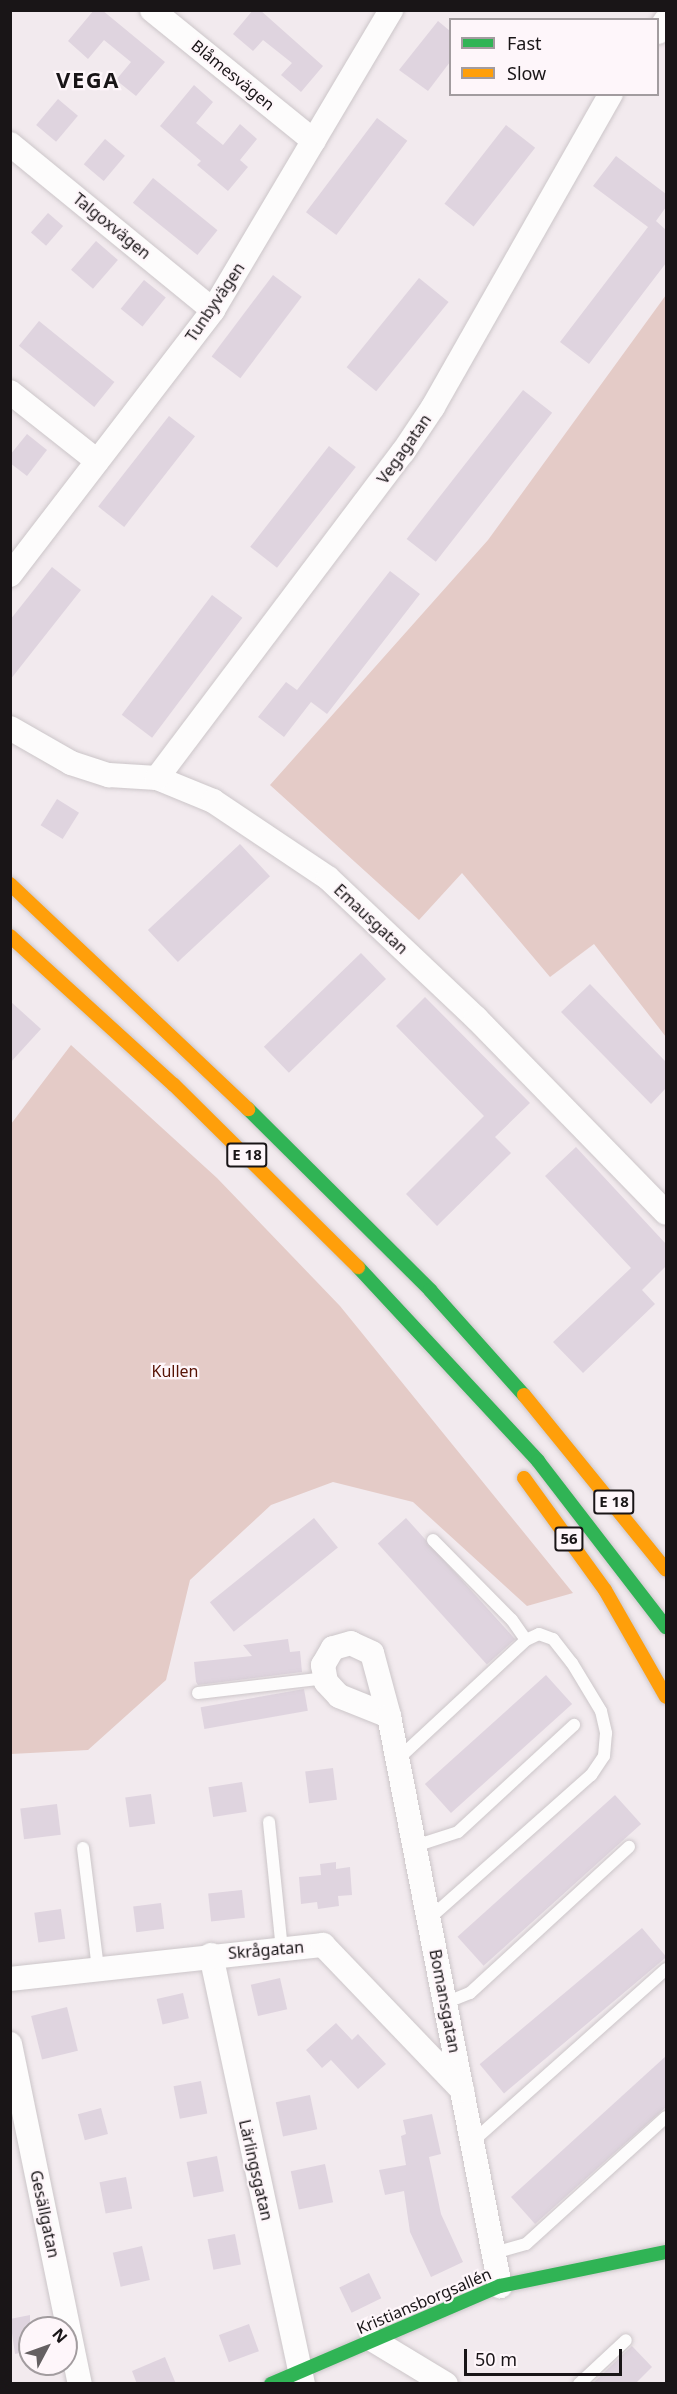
<!DOCTYPE html>
<html>
<head>
<meta charset="utf-8">
<style>
	body { margin:0 }
	#map { position:relative; width:677px; height:2394px; overflow:hidden; background:#f2eaee; font-family:"Noto Sans",sans-serif }
	div>[style] { position:absolute }
	.green>* { inset:0; background:#e4cbc7 }
	.building>* { inset:0; background:#dfd4df; transform-origin:0 0 }
	.roads { filter:drop-shadow(0 0 2px #ccc6c9) drop-shadow(0 0 2px #ccc6c9) }
	.lane>* { height:12px; margin:-6px; padding:0 6px; transform-origin:6px; border-radius:6px; background:#fdfcfc }
	.street>* { height:24px; margin:-12px; padding:0 12px; transform-origin:12px; border-radius:12px; background:#fdfcfc }
	.fast>* { height:14px; margin:-7px; padding:0 7px; transform-origin:7px; border-radius:7px; background:#30b455 }
	.slow>* { height:14px; margin:-7px; padding:0 7px; transform-origin:7px; border-radius:7px; background:#ff9f0a }
	span { translate:-50% -50%; white-space:nowrap; text-align:center; line-height:1.15; -webkit-text-stroke:4.5px #fef6fa; paint-order:stroke }
	.shield-label span { padding:2px 4px; background:#fef6fa; border:2px solid; border-radius:4px; -webkit-text-stroke-width:0 }
	.shield-label { font-size:15px; color:#191517; font-weight:700 }
	.street-label { font-size:16px; color:#191517 }
	.park-label { font-size:16px; color:#571305 }
	.district-label { font-size:22px; color:#191517; font-weight:700; letter-spacing:1.5px }
	.frame { position:absolute; inset:0; border:12px solid #191517; pointer-events:none }
	.legend { position:absolute; left:449px; top:18px; width:210px; height:78px; box-sizing:border-box; background:#fef6fa; border:2px solid #a29c9f; margin:0; padding:8px 10px; list-style:none; font-size:18px; color:#191517 }
	.legend li { display:flex; align-items:center; gap:12px; height:30px }
	.legend b { width:30px; border:2px solid #a29c9f }
	.north { position:absolute; left:18px; top:2316px; width:60px; height:60px; box-sizing:border-box; background:#fef6fa; border:2px solid #a29c9f; border-radius:50%; rotate:49deg; font-size:16px; font-weight:700; line-height:24px; text-align:center; color:#191517 }
	.north::after { content:''; display:block; margin:auto; width:21px; height:27px; background:#656062; clip-path:polygon(50% 0,100% 100%,50% 72%,0 100%) }
	.scale { position:absolute; left:464px; top:2349px; width:158px; height:27px; box-sizing:border-box; border:3px solid #191517; border-top:0; padding-left:8px; font-size:18px; line-height:21px; white-space:nowrap; color:#191517; -webkit-text-stroke:4px #fef6fa; paint-order:stroke }
</style>
</head>
<body>
<div id="map">
	<div class="green">
		<i style="clip-path:polygon(666px 295px,666px 1037px,594px 944px,550px 977px,462px 873px,419px 920px,270px 785px,488px 540px)"></i>
		<i style="clip-path:polygon(71px 1045px,217px 1178px,340px 1306px,573px 1593px,527px 1606px,413px 1502px,333px 1482px,271px 1505px,190px 1580px,166px 1680px,88px 1750px,11px 1754px,11px 1124px)"></i>
	</div>
	<div class="building">
		<i style="clip-path:polygon(94px 10px,102px 10px,165px 62px,136px 96px,116px 80px,131px 62px,104px 40px,88px 59px,68px 41px)"></i>
		<i style="clip-path:polygon(253px 10px,260px 10px,323px 66px,301px 92px,281px 75px,292px 63px,263px 40px,253px 51px,233px 34px)"></i>
		<i style="clip-path:polygon(438px 21px,450px 31px,450px 62px,428px 91px,399px 70px)"></i>
		<i style="clip-path:polygon(194px 85px,213px 102px,196px 123px,223px 145px,240px 124px,257px 139px,240px 160px,248px 167px,228px 191px,197px 165px,201px 161px,160px 126px)"></i>
		<i style="left:58px;top:99px;width:26px;height:34px;rotate:40deg"></i>
		<i style="left:377px;top:118px;width:38px;height:118px;rotate:37deg"></i>
		<i style="left:506px;top:125px;width:37px;height:100px;rotate:38deg"></i>
		<i style="left:105px;top:139px;width:26px;height:33px;rotate:40deg"></i>
		<i style="clip-path:polygon(616px 156px,666px 194px,666px 207px,656px 221px,666px 230px,666px 263px,589px 364px,560px 342px,648px 227px,593px 186px)"></i>
		<i style="left:153px;top:178px;width:83px;height:32px;rotate:39deg"></i>
		<i style="left:48px;top:213px;width:20px;height:26px;rotate:41deg"></i>
		<i style="left:96px;top:241px;width:29px;height:38px;rotate:41deg"></i>
		<i style="left:273px;top:275px;width:36px;height:102px;rotate:37deg"></i>
		<i style="left:419px;top:278px;width:38px;height:115px;rotate:39deg"></i>
		<i style="left:144px;top:280px;width:28px;height:37px;rotate:39deg"></i>
		<i style="left:39px;top:321px;width:97px;height:32px;rotate:39deg"></i>
		<i style="left:523px;top:390px;width:37px;height:189px;rotate:38deg"></i>
		<i style="left:169px;top:416px;width:33px;height:115px;rotate:38deg"></i>
		<i style="clip-path:polygon(27px 434px,47px 450px,27px 476px,10px 463px,10px 455px)"></i>
		<i style="left:329px;top:446px;width:34px;height:128px;rotate:38deg"></i>
		<i style="clip-path:polygon(52px 567px,81px 590px,10px 680px,10px 620px)"></i>
		<i style="clip-path:polygon(390px 571px,420px 594px,327px 714px,311px 702px,284px 737px,258px 717px,286px 682px,297px 690px)"></i>
		<i style="left:212px;top:595px;width:38px;height:150px;rotate:37deg"></i>
		<i style="left:57px;top:799px;width:26px;height:31px;rotate:32deg"></i>
		<i style="left:240px;top:844px;width:44px;height:126px;rotate:47deg"></i>
		<i style="left:361px;top:953px;width:36px;height:135px;rotate:46deg"></i>
		<i style="clip-path:polygon(590px 984px,666px 1062px,666px 1088px,651px 1104px,561px 1012px)"></i>
		<i style="clip-path:polygon(425px 997px,530px 1103px,495px 1137px,511px 1153px,437px 1226px,406px 1194px,484px 1116px,396px 1026px)"></i>
		<i style="clip-path:polygon(10px 1001px,41px 1029px,10px 1063px)"></i>
		<i style="clip-path:polygon(576px 1147px,666px 1244px,666px 1266px,642px 1290px,655px 1304px,583px 1373px,553px 1342px,631px 1268px,545px 1176px)"></i>
		<i style="left:314px;top:1518px;width:38px;height:134px;rotate:51deg"></i>
		<i style="left:406px;top:1518px;width:163px;height:38px;rotate:48deg"></i>
		<i style="clip-path:polygon(288px 1639px,290px 1652px,300px 1651px,302px 1672px,198px 1685px,196px 1682px,194px 1662px,252px 1656px,243px 1645px)"></i>
		<i style="left:546px;top:1675px;width:39px;height:163px;rotate:48deg"></i>
		<i style="left:304px;top:1689px;width:22px;height:105px;rotate:80deg"></i>
		<i style="left:333px;top:1768px;width:32px;height:28px;rotate:83deg"></i>
		<i style="left:242px;top:1782px;width:30px;height:34px;rotate:81deg"></i>
		<i style="left:151px;top:1794px;width:30px;height:26px;rotate:82deg"></i>
		<i style="left:615px;top:1795px;width:39px;height:212px;rotate:48deg"></i>
		<i style="left:57px;top:1804px;width:31px;height:37px;rotate:83deg"></i>
		<i style="clip-path:polygon(336px 1862px,336px 1869px,350px 1867px,352px 1895px,338px 1896px,339px 1906px,318px 1909px,317px 1902px,301px 1904px,299px 1877px,321px 1875px,320px 1864px)"></i>
		<i style="left:242px;top:1890px;width:28px;height:34px;rotate:84deg"></i>
		<i style="left:161px;top:1903px;width:26px;height:28px;rotate:83deg"></i>
		<i style="left:61px;top:1909px;width:30px;height:27px;rotate:82deg"></i>
		<i style="left:642px;top:1928px;width:38px;height:212px;rotate:50deg"></i>
		<i style="left:280px;top:1978px;width:32px;height:30px;rotate:77deg"></i>
		<i style="left:183px;top:1993px;width:26px;height:27px;rotate:77deg"></i>
		<i style="left:67px;top:2007px;width:45px;height:37px;rotate:76deg"></i>
		<i style="clip-path:polygon(336px 2023px,352px 2040px,358px 2034px,386px 2064px,358px 2089px,331px 2060px,322px 2068px,306px 2050px)"></i>
		<i style="clip-path:polygon(666px 2056px,666px 2107px,535px 2224px,511px 2197px)"></i>
		<i style="left:201px;top:2081px;width:33px;height:28px;rotate:79deg"></i>
		<i style="left:310px;top:2095px;width:35px;height:35px;rotate:78deg"></i>
		<i style="left:101px;top:2108px;width:27px;height:24px;rotate:75deg"></i>
		<i style="clip-path:polygon(432px 2114px,441px 2154px,429px 2157px,441px 2214px,463px 2262px,431px 2277px,410px 2232px,404px 2191px,385px 2195px,379px 2170px,406px 2165px,401px 2136px,406px 2134px,403px 2120px)"></i>
		<i style="left:217px;top:2156px;width:36px;height:31px;rotate:79deg"></i>
		<i style="left:325px;top:2164px;width:39px;height:35px;rotate:78deg"></i>
		<i style="left:126px;top:2177px;width:32px;height:27px;rotate:79deg"></i>
		<i style="left:235px;top:2234px;width:31px;height:28px;rotate:79deg"></i>
		<i style="left:142px;top:2246px;width:35px;height:30px;rotate:77deg"></i>
		<i style="left:369px;top:2273px;width:28px;height:33px;rotate:64deg"></i>
		<i style="clip-path:polygon(30px 2315px,30px 2351px,15px 2354px,10px 2319px)"></i>
		<i style="left:249px;top:2324px;width:29px;height:32px;rotate:70deg"></i>
		<i style="clip-path:polygon(632px 2346px,652px 2367px,635px 2384px,592px 2384px)"></i>
		<i style="clip-path:polygon(165px 2357px,176px 2384px,137px 2384px,132px 2371px)"></i>
	</div>
	<div class="roads">
		<div class="lane">
			<i style="left:433px;top:1540px;width:112px;rotate:45.4deg"></i>
			<i style="left:512px;top:1620px;width:24px;rotate:55deg"></i>
			<i style="left:198px;top:1693px;width:129px;rotate:-6.7deg"></i>
			<i style="left:398px;top:1759px;width:175px;rotate:-42.9deg"></i>
			<i style="left:526px;top:1640px;width:14px;rotate:-25deg"></i>
			<i style="left:539px;top:1634px;width:15px;rotate:20deg"></i>
			<i style="left:553px;top:1639px;width:31px;rotate:52deg"></i>
			<i style="left:572px;top:1663px;width:56px;rotate:58.9deg"></i>
			<i style="left:601px;top:1711px;width:23px;rotate:77deg"></i>
			<i style="left:606px;top:1733px;width:23px;rotate:95deg"></i>
			<i style="left:604px;top:1756px;width:23px;rotate:124deg"></i>
			<i style="left:591px;top:1775px;width:217px;rotate:138.4deg"></i>
			<i style="left:269px;top:1822px;width:128px;rotate:84.2deg"></i>
			<i style="left:415px;top:1846px;width:45px;rotate:-18deg"></i>
			<i style="left:458px;top:1832px;width:158px;rotate:-42.7deg"></i>
			<i style="left:83px;top:1848px;width:122px;rotate:82.9deg"></i>
			<i style="left:445px;top:2003px;width:27px;rotate:-22deg"></i>
			<i style="left:470px;top:1993px;width:216px;rotate:-42.6deg"></i>
			<i style="left:472px;top:2142px;width:260px;rotate:-41.7deg"></i>
			<i style="left:494px;top:2253px;width:33px;rotate:-16deg"></i>
			<i style="left:526px;top:2244px;width:189px;rotate:-42.2deg"></i>
			<i style="left:579px;top:2384px;width:64px;rotate:-43.1deg"></i>
		</div>
		<div class="street">
			<i style="left:152px;top:10px;width:208px;rotate:39deg"></i>
			<i style="left:658px;top:32px;width:14px;rotate:-56deg"></i>
			<i style="left:10px;top:144px;width:262px;rotate:39.3deg"></i>
			<i style="left:10px;top:392px;width:111px;rotate:38.4deg"></i>
			<i style="left:10px;top:575px;width:334px;rotate:-52.5deg"></i>
			<i style="left:213px;top:310px;width:349px;rotate:-59.3deg"></i>
			<i style="left:10px;top:728px;width:70px;rotate:29.8deg"></i>
			<i style="left:71px;top:763px;width:40px;rotate:18deg"></i>
			<i style="left:109px;top:775px;width:48px;rotate:3.6deg"></i>
			<i style="left:157px;top:778px;width:61px;rotate:22.3deg"></i>
			<i style="left:213px;top:801px;width:138px;rotate:33.8deg"></i>
			<i style="left:328px;top:878px;width:204px;rotate:43.4deg"></i>
			<i style="left:476px;top:1018px;width:272px;rotate:45.7deg"></i>
			<i style="left:157px;top:778px;width:408px;rotate:-53deg"></i>
			<i style="left:403px;top:452px;width:54px;rotate:-56.3deg"></i>
			<i style="left:433px;top:407px;width:360px;rotate:-60.4deg"></i>
			<i style="left:389px;top:1716px;width:65px;rotate:-105.1deg"></i>
			<i style="left:372px;top:1653px;width:23px;rotate:-155deg"></i>
			<i style="left:351px;top:1643px;width:19px;rotate:164deg"></i>
			<i style="left:333px;top:1648px;width:20px;rotate:120deg"></i>
			<i style="left:323px;top:1665px;width:17px;rotate:80deg"></i>
			<i style="left:326px;top:1682px;width:19px;rotate:47deg"></i>
			<i style="left:339px;top:1696px;width:54px;rotate:21.8deg"></i>
			<i style="left:389px;top:1716px;width:581px;rotate:78.98deg"></i>
			<i style="left:211px;top:1955px;width:439px;rotate:77.9deg"></i>
			<i style="left:10px;top:1979px;width:315px;rotate:-6.2deg"></i>
			<i style="left:323px;top:1945px;width:201px;rotate:46.2deg"></i>
			<i style="left:10px;top:2044px;width:347px;rotate:78.4deg"></i>
			<i style="left:373px;top:2340px;width:85px;rotate:31.1deg"></i>
		</div>
		<div class="fast">
			<i style="left:248px;top:1109px;width:257px;rotate:44.8deg"></i>
			<i style="left:430px;top:1290px;width:141px;rotate:48.2deg"></i>
			<i style="left:358px;top:1267px;width:265px;rotate:47.1deg"></i>
			<i style="left:538px;top:1461px;width:210px;rotate:52.4deg"></i>
			<i style="left:271px;top:2384px;width:249px;rotate:-23.2deg"></i>
			<i style="left:500px;top:2286px;width:169px;rotate:-11.6deg"></i>
		</div>
		<div class="slow">
			<i style="left:10px;top:884px;width:328px;rotate:43.4deg"></i>
			<i style="left:10px;top:936px;width:222px;rotate:42.3deg"></i>
			<i style="left:174px;top:1085px;width:259px;rotate:44.7deg"></i>
			<i style="left:524px;top:1395px;width:225px;rotate:50.9deg"></i>
			<i style="left:524px;top:1478px;width:138px;rotate:54.1deg"></i>
			<i style="left:605px;top:1590px;width:123px;rotate:60.3deg"></i>
		</div>
	</div>
	<div class="shield-label">
		<span style="left:247px;top:1155px">E 18</span>
		<span style="left:614px;top:1502px">E 18</span>
		<span style="left:569px;top:1539px">56</span>
	</div>
	<div class="street-label">
		<span style="left:233px;top:75px;rotate:39deg">Blåmesvägen</span>
		<span style="left:112px;top:226px;rotate:39deg">Talgoxvägen</span>
		<span style="left:215px;top:302px;rotate:-56deg">Tunbyvägen</span>
		<span style="left:404px;top:449px;rotate:-55deg">Vegagatan</span>
		<span style="left:371px;top:919px;rotate:43deg">Emausgatan</span>
		<span style="left:266px;top:1950px;rotate:-5deg">Skrågatan</span>
		<span style="left:445px;top:2001px;rotate:79deg">Bomansgatan</span>
		<span style="left:256px;top:2170px;rotate:77deg">Lärlingsgatan</span>
		<span style="left:45px;top:2214px;rotate:78deg">Gesällgatan</span>
		<span style="left:424px;top:2301px;rotate:-23deg">Kristiansborgsallén</span>
	</div>
	<div class="park-label">
		<span style="left:175px;top:1371px">Kullen</span>
	</div>
	<div class="district-label">
		<span style="left:88px;top:80px">VEGA</span>
	</div>
	<div class="frame"></div>
	<ul class="legend">
	<li><b style="height:8px;background:#30b455"></b>Fast</li>
	<li><b style="height:8px;background:#ff9f0a"></b>Slow</li>
	</ul>
	<div class="north">N</div>
	<div class="scale">50 m</div>
</div>
</body>
</html>
